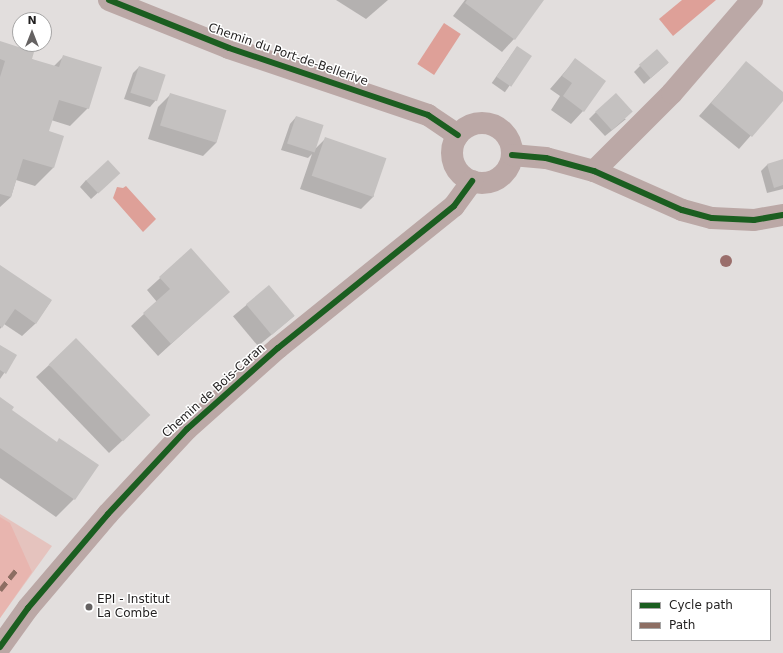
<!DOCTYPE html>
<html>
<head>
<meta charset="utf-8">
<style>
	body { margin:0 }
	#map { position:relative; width:783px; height:653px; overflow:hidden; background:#e2dedd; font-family:"DejaVu Sans",sans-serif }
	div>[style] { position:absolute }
	.green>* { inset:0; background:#e5c3be }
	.forest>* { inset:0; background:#e8b5af }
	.water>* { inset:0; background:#dea098; transform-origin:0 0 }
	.shadow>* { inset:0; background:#0003; transform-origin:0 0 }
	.building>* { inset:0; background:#c4c1c0; transform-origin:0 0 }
	.minor>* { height:22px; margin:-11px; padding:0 11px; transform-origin:11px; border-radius:11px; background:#bba8a6 }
	.minor>.ring { margin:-11px; padding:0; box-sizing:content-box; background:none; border:22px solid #bba8a6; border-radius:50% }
	.quiet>* { height:5px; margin-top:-2.5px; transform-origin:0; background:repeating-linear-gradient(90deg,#8d6e63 0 10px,transparent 0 15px) }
	.cycleway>* { height:6px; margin:-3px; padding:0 3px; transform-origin:3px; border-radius:3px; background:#1b5e20 }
	.trees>* { width:12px; height:12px; margin:-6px; border-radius:50%; background:#9a6e6b }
	.dots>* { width:11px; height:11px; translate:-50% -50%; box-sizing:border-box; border:2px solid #fff; border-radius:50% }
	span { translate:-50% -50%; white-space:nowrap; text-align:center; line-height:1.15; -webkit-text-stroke:3px #fff; paint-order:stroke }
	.street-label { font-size:12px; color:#211f1f }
	.poi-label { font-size:12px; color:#211f1f }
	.left { translate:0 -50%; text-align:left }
	.legend { position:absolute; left:631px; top:589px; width:140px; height:52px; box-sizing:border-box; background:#fff; border:1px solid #a6a5a5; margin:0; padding:5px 7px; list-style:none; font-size:12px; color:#211f1f }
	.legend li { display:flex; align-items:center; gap:8px; height:20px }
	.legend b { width:20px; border:1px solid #a6a5a5 }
	.north { position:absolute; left:12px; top:12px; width:40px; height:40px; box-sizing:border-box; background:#fff; border:1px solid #a6a5a5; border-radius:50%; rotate:0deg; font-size:11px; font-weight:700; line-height:16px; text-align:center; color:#211f1f }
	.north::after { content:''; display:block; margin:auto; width:14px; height:18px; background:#656262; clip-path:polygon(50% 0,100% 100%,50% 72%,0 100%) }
</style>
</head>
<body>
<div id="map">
	<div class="green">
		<i style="clip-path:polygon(0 514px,52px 546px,0 618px)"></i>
	</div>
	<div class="forest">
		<i style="clip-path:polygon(0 517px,10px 523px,32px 572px,0 618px)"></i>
	</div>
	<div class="water">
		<i style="clip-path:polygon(682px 0,716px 0,673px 36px,659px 19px)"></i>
		<i style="left:444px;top:23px;width:20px;height:49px;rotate:33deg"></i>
		<i style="clip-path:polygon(126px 186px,156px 219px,143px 232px,113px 198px,117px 187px,123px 188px)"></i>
	</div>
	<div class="shadow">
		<i style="clip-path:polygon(336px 0,388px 0,366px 19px)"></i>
		<i style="clip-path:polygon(465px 0,543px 0,514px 39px,502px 52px,453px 16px)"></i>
		<i style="clip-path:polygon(0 42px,31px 59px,53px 67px,64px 56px,88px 108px,70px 126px,51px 120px,48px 131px,53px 168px,35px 186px,16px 180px,11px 197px,0 207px)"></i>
		<i style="left:517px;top:47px;width:16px;height:44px;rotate:35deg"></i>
		<i style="clip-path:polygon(575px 60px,583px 111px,571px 124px,551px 110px,560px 96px,550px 89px)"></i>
		<i style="clip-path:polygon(668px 63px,644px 84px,634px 72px,640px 66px)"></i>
		<i style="clip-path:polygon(746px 63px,783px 93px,783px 99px,739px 149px,699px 116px)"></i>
		<i style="clip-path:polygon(139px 67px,156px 100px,150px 107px,124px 99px,133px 73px)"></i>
		<i style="clip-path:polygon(170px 95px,225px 111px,216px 143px,203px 156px,148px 139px,158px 107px)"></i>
		<i style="clip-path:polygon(596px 112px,626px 119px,605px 136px,589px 119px)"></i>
		<i style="clip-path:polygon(296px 117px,315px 149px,326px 138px,374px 196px,361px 209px,300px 189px,312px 154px,308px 158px,281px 150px,290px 124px)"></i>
		<i style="clip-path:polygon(783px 160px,783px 189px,767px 193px,761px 171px,767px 165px)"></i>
		<i style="clip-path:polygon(86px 180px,112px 180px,91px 199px,80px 187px)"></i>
		<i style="clip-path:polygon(191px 250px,215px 304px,158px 356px,131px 326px,157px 302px,147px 290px)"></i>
		<i style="clip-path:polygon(0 266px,51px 301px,35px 324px,22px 336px,4px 324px,0 329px)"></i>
		<i style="left:269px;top:286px;width:39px;height:47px;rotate:50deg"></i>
		<i style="clip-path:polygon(0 346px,16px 356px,0 379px)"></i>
		<i style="clip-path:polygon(49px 365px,136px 428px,109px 453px,36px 377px)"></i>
		<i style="clip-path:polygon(0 398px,74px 499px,56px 517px,0 478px)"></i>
	</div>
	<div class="building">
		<i style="clip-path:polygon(467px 0,544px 0,515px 40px,465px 3px)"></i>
		<i style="clip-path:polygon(0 41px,34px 52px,32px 59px,59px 67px,63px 55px,102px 67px,89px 109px,59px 100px,49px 131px,64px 136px,54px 168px,23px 159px,11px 197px,0 194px,0 77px,5px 61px,0 59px)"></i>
		<i style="left:517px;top:46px;width:18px;height:37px;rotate:34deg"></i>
		<i style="left:657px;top:49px;width:18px;height:24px;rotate:49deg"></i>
		<i style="clip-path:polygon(575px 58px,606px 81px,584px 112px,563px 96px,572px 83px,562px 76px)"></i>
		<i style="clip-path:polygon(746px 61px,783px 92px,783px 101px,752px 137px,711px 103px)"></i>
		<i style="left:139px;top:66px;width:28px;height:28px;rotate:18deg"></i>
		<i style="left:170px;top:93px;width:59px;height:34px;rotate:17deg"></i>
		<i style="left:616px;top:93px;width:25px;height:28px;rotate:48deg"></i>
		<i style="left:296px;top:116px;width:29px;height:29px;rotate:18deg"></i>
		<i style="left:325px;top:137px;width:65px;height:41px;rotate:19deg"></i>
		<i style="clip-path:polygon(783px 159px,783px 185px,774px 188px,767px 164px)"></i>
		<i style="left:108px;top:160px;width:18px;height:30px;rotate:47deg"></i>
		<i style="clip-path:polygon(191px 248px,230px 292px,171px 344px,143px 313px,170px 289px,159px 277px)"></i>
		<i style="clip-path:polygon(0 265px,52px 300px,36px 324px,15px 309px,2px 328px,0 326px)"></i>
		<i style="left:269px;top:285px;width:40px;height:30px;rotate:50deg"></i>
		<i style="left:76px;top:338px;width:107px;height:38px;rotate:46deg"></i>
		<i style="clip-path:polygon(0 345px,17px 355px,6px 374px,0 370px)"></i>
		<i style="clip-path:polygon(0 397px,14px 407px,12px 410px,57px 442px,59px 438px,99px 465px,75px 500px,0 448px)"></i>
	</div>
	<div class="minor">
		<i style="left:109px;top:0;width:129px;rotate:21.8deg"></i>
		<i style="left:229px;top:48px;width:210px;rotate:18.6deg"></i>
		<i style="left:428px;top:115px;width:36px;rotate:34deg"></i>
		<i class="ring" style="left:452px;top:123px;width:38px;height:38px"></i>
		<i style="left:512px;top:155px;width:34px;rotate:5deg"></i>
		<i style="left:546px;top:158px;width:50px;rotate:15.2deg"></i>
		<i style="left:594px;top:171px;width:96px;rotate:23.9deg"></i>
		<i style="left:682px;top:210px;width:31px;rotate:15deg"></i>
		<i style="left:712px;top:218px;width:42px;rotate:2.7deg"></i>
		<i style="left:754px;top:220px;width:29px;rotate:-10deg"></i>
		<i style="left:594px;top:171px;width:110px;rotate:-45deg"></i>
		<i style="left:672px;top:93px;width:123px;rotate:-49.3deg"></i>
		<i style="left:0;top:647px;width:48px;rotate:-54.3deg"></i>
		<i style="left:28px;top:608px;width:123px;rotate:-49.6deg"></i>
		<i style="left:108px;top:514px;width:116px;rotate:-47.1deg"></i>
		<i style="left:187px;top:429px;width:122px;rotate:-41.7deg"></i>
		<i style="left:278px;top:348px;width:226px;rotate:-38.9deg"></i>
		<i style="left:454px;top:206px;width:31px;rotate:-54deg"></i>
	</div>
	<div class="quiet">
		<i style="left:0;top:590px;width:26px;rotate:-51deg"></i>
	</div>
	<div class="cycleway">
		<i style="left:109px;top:0;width:129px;rotate:21.8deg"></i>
		<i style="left:229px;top:48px;width:210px;rotate:18.6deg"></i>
		<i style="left:428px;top:115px;width:36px;rotate:34deg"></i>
		<i style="left:512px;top:155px;width:34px;rotate:5deg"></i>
		<i style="left:546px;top:158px;width:50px;rotate:15.2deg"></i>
		<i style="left:594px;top:171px;width:96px;rotate:23.9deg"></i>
		<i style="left:682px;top:210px;width:31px;rotate:15deg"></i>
		<i style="left:712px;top:218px;width:42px;rotate:2.7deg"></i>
		<i style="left:754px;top:220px;width:29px;rotate:-10deg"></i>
		<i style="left:0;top:647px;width:48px;rotate:-54.3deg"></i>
		<i style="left:28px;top:608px;width:123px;rotate:-49.6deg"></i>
		<i style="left:108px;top:514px;width:116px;rotate:-47.1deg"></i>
		<i style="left:187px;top:429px;width:122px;rotate:-41.7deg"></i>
		<i style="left:278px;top:348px;width:226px;rotate:-38.9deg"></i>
		<i style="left:454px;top:206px;width:31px;rotate:-54deg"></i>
	</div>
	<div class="trees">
		<i style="left:726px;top:261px"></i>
	</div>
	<div class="dots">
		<i style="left:89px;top:607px;background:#656262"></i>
	</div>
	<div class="street-label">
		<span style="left:288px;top:55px;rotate:19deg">Chemin du Port-de-Bellerive</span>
		<span style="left:214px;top:391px;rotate:-42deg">Chemin de Bois-Caran</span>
	</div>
	<div class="poi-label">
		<span class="left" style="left:97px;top:607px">EPI - Institut<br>La Combe</span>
	</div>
	<ul class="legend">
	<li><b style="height:5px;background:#1b5e20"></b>Cycle path</li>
	<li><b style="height:5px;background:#8d6e63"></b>Path</li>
	</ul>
	<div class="north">N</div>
</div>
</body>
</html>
